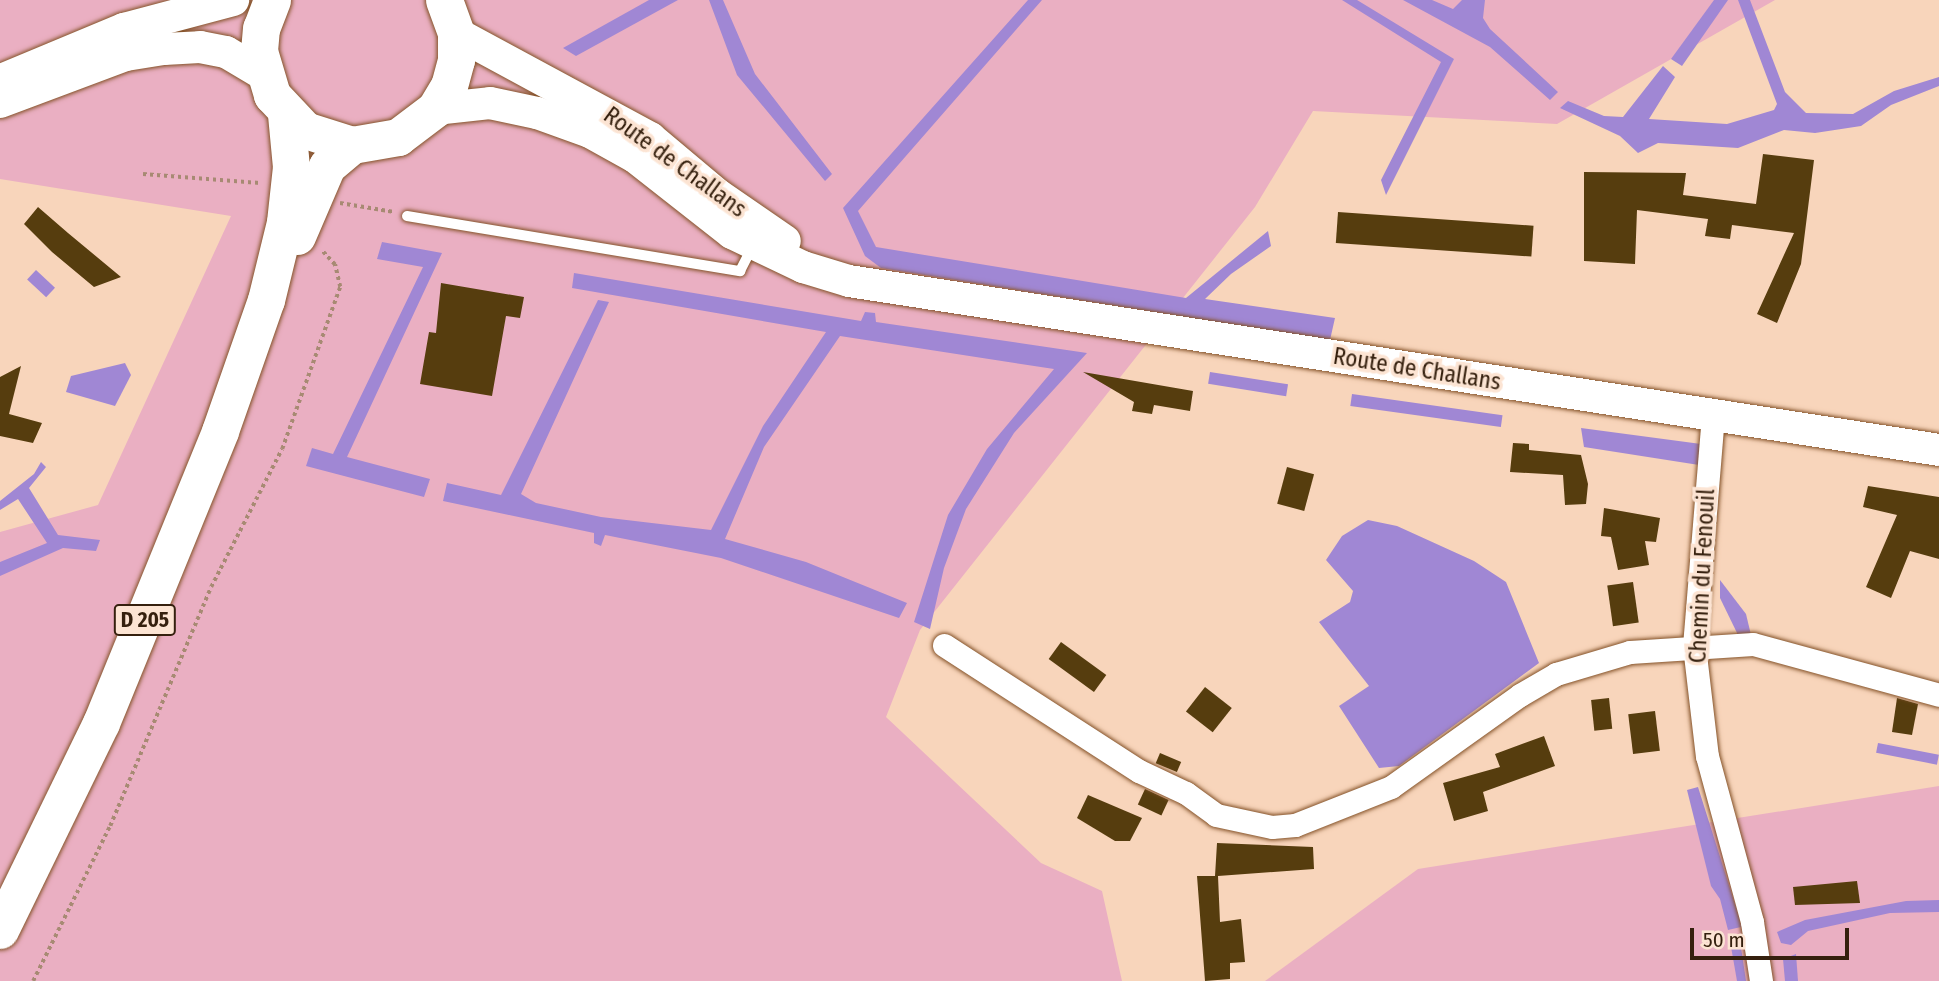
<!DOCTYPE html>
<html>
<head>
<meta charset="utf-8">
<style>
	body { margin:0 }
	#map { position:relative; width:1939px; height:981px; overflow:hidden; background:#f8d5bb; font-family:"Fira Sans Condensed",sans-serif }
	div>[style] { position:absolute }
	.green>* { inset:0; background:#eaafc2 }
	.water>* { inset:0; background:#a087d4; transform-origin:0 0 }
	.building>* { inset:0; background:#563d0e; transform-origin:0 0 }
	.path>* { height:3.5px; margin-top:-1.75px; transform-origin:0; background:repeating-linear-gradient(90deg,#a78a73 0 3.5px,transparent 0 7px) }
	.roads { filter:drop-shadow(0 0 2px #845228) drop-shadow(0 0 2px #845228) }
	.service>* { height:10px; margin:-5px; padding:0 5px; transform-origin:5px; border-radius:5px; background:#fff }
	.minor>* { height:23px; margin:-11.5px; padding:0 11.5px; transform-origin:11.5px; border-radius:11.5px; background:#fff }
	.secondary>* { height:32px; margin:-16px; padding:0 16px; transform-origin:16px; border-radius:16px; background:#fff }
	.primary>* { height:37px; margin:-18.5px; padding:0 18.5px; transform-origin:18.5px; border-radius:18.5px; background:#fff }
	span { translate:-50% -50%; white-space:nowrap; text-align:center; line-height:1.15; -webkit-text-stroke:7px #fce4d3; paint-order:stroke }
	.shield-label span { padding:2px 5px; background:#fce4d3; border:2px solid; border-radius:5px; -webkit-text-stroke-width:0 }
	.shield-label { font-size:21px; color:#35200e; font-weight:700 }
	.street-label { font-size:23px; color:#35200e }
	.scale { position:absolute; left:1690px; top:928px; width:159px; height:32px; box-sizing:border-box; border:4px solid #35200e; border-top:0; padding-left:9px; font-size:21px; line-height:24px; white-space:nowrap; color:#35200e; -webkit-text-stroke:5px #fce4d3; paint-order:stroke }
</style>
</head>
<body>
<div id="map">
	<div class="green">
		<i style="clip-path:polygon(0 0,1775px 0,1557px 124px,1313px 111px,1255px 207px,920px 630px,886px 717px,1041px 863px,1102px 891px,1122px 981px,0 981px,0 532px,98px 505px,231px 216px,0 179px)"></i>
		<i style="clip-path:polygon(1939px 786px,1939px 981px,1265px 981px,1418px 869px)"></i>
	</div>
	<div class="water">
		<i style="clip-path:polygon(649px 0,678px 0,576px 56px,563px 48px)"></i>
		<i style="clip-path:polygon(709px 0,723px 0,755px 74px,832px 174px,825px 181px,737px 75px)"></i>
		<i style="clip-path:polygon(1028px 0,1042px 0,858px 211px,876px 247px,1186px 298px,1268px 231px,1271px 246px,1231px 274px,1205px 299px,1335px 318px,1330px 340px,881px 268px,865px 256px,843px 208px)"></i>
		<i style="clip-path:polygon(1342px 0,1357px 0,1454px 59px,1386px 195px,1381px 180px,1441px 62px)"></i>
		<i style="clip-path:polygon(1403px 0,1432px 0,1453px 9px,1462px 0,1485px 0,1483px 18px,1490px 29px,1558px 92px,1550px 100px,1490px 47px)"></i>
		<i style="clip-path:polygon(1714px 0,1728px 0,1682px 66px,1671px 59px)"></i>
		<i style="clip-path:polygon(1738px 0,1750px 0,1785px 92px,1806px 113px,1853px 114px,1894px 91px,1939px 77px,1939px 86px,1891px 105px,1861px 126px,1815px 133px,1784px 130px,1738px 148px,1658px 143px,1638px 153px,1620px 136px,1560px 108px,1568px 101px,1604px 116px,1623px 117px,1663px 66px,1675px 77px,1649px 119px,1727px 124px,1774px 110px,1777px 104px)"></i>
		<i style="clip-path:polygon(382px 242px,442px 253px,347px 457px,430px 479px,424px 497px,306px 466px,312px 448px,333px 454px,423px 267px,377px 259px)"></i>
		<i style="left:36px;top:270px;width:26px;height:13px;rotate:43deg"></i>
		<i style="clip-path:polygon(574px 273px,861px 321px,865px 312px,875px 313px,876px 322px,1087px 353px,1014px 433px,966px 509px,944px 568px,930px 629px,914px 622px,948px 515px,987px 449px,1054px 369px,840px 336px,764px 447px,725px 539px,806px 562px,907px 603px,899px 618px,721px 558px,605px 535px,601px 546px,594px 543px,594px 533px,443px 501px,447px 483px,501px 495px,598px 300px,609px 302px,521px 494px,536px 503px,601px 517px,711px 530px,763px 426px,826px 332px,572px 288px)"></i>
		<i style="clip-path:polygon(125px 363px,131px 375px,115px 406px,66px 392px,71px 376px)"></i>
		<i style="left:1210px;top:372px;width:79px;height:12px;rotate:9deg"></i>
		<i style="left:1352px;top:394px;width:152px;height:12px;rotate:8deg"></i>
		<i style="clip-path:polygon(1581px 428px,1701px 444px,1699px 465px,1584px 447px)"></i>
		<i style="clip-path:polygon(41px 462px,46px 467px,29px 488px,58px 535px,100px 540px,96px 551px,63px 548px,0 576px,0 562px,47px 543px,18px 499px,0 510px,0 501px,34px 474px)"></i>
		<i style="clip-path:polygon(1368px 520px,1397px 526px,1474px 561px,1506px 582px,1539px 663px,1399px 766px,1379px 768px,1339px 706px,1369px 686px,1319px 622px,1350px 602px,1353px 591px,1326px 560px,1342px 536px)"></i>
		<i style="clip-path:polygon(1720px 580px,1746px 614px,1751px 635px,1738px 635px,1720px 598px)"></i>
		<i style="left:1878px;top:743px;width:62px;height:10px;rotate:11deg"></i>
		<i style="clip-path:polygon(1698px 787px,1739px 917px,1741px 927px,1728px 930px,1720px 899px,1711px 886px,1687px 790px)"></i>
		<i style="clip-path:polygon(1939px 900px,1939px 912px,1890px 913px,1808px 931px,1791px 945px,1781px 943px,1777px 932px,1805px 920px,1906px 901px)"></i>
		<i style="clip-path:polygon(1739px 938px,1742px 954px,1746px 981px,1737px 981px,1730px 941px)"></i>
		<i style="clip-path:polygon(1796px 954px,1798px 981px,1785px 981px,1783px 959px)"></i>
	</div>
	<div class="building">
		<i style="clip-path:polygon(1763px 154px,1814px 160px,1801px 264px,1777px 323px,1757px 314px,1794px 233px,1732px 225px,1730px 239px,1705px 236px,1708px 219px,1637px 210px,1635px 264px,1584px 261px,1584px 172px,1686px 173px,1683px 195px,1756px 204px)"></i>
		<i style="clip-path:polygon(38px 207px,68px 233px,121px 277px,94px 287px,52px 252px,24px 224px)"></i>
		<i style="left:1338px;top:212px;width:196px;height:31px;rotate:4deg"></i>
		<i style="clip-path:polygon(441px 283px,524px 297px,520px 318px,506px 316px,492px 396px,420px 384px,429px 332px,436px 333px)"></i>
		<i style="clip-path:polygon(21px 366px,9px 414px,42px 423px,33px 443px,0 436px,0 377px)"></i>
		<i style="clip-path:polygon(1083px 372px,1193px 391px,1190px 411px,1154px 405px,1152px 414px,1132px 411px,1134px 402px)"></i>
		<i style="clip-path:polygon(1513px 443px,1529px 444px,1529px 450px,1581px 455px,1588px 484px,1586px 504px,1565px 505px,1563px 475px,1510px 472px)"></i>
		<i style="left:1287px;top:467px;width:28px;height:38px;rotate:15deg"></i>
		<i style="clip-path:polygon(1868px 486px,1939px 497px,1939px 559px,1910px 551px,1891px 598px,1866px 587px,1897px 515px,1863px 507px)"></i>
		<i style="clip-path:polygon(1604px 508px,1660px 518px,1656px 542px,1645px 541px,1649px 565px,1618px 570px,1611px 537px,1601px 536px)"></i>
		<i style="left:1633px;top:582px;width:41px;height:26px;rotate:82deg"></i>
		<i style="left:1061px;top:642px;width:56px;height:21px;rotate:36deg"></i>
		<i style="left:1205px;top:687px;width:34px;height:31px;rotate:38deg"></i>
		<i style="left:1609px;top:698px;width:31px;height:18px;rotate:84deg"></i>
		<i style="clip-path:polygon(1897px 698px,1918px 704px,1912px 735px,1892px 732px)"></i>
		<i style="left:1655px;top:711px;width:40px;height:27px;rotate:83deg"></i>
		<i style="clip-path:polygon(1544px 736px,1555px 766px,1483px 792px,1488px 811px,1454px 821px,1443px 783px,1500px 767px,1495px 754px)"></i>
		<i style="left:1160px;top:753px;width:23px;height:11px;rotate:23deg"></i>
		<i style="left:1145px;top:789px;width:26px;height:17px;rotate:25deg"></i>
		<i style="clip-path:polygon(1088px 795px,1142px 818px,1130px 841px,1115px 841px,1077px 818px)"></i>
		<i style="clip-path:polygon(1217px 843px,1313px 847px,1314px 869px,1218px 876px,1220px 922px,1241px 919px,1245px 962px,1230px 963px,1230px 979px,1205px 981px,1197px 876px,1215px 876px)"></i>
		<i style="clip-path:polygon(1857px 881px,1860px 903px,1795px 905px,1793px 887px)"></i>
	</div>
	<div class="path">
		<i style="left:143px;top:174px;width:117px;rotate:4.4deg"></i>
		<i style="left:340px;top:203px;width:55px;rotate:9.5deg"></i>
		<i style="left:33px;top:981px;width:173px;rotate:-63.6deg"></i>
		<i style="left:110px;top:826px;width:259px;rotate:-67.1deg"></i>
		<i style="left:211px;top:587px;width:155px;rotate:-62.8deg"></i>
		<i style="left:282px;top:449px;width:172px;rotate:-70.3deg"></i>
		<i style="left:340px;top:287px;width:23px;rotate:-103deg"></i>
		<i style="left:335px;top:265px;width:19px;rotate:-133deg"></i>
	</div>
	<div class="roads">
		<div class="service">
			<i style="left:407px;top:216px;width:338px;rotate:9.4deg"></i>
			<i style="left:740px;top:271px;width:27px;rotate:-63deg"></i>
		</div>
		<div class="minor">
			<i style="left:1713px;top:415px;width:232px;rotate:94.7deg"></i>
			<i style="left:1694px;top:646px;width:111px;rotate:83.3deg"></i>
			<i style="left:1707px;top:756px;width:172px;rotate:74.8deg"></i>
			<i style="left:1752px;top:922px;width:60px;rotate:81.3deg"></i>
			<i style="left:944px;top:645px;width:232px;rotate:32.9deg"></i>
			<i style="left:1139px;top:771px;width:52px;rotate:25.1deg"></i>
			<i style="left:1186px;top:793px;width:37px;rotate:36deg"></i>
			<i style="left:1216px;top:815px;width:57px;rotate:12.1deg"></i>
			<i style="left:1272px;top:827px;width:23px;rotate:-5deg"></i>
			<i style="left:1295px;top:825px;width:103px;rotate:-21.6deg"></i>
			<i style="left:1391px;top:787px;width:158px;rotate:-35.5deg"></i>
			<i style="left:1520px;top:695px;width:42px;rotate:-30.3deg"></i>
			<i style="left:1556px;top:674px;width:77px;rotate:-16.6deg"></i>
			<i style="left:1630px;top:652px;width:123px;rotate:-3.7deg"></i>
			<i style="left:1753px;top:644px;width:193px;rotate:15.3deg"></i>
		</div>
		<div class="secondary">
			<i style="left:456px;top:33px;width:221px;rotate:28.4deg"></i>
			<i style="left:650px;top:138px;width:89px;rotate:40deg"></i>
			<i style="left:718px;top:195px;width:81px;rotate:34.5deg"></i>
			<i style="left:6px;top:78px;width:128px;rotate:-22.6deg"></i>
			<i style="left:124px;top:29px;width:113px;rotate:-14.9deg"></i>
			<i style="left:0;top:102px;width:134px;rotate:-20.5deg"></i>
			<i style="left:126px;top:55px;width:38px;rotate:-9deg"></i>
			<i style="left:164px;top:49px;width:36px;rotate:-3deg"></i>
			<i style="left:200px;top:47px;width:26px;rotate:11deg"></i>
			<i style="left:226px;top:52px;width:43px;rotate:30.7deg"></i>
			<i style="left:435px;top:109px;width:55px;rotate:-6.2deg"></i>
			<i style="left:490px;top:103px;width:48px;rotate:12deg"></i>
			<i style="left:537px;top:113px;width:56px;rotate:19.7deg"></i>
			<i style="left:590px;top:132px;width:51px;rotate:29.1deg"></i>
			<i style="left:635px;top:157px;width:123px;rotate:38.1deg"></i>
			<i style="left:732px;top:233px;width:79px;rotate:25.6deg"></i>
			<i style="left:803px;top:267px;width:48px;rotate:16.9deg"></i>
			<i style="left:849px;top:281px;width:1103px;rotate:8.81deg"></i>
		</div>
		<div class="primary">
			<i style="left:272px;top:0;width:30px;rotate:111deg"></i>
			<i style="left:261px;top:28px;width:23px;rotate:95deg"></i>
			<i style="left:259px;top:51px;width:46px;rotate:73.5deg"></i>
			<i style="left:272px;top:95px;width:48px;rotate:46.7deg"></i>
			<i style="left:305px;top:130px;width:49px;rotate:17.7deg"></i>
			<i style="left:352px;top:145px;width:47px;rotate:-9.9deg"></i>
			<i style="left:398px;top:137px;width:46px;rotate:-37.1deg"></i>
			<i style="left:435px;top:109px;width:27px;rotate:-59deg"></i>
			<i style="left:449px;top:86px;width:27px;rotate:-75deg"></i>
			<i style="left:456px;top:60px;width:27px;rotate:-90deg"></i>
			<i style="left:456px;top:33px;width:35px;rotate:-110deg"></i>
			<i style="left:297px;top:236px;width:76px;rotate:-66.8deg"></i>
			<i style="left:327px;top:166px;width:33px;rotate:-40deg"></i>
			<i style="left:0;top:930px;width:230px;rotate:-64deg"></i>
			<i style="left:101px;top:723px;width:315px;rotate:-67.8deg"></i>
			<i style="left:220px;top:431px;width:139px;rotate:-70.7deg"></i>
			<i style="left:266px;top:300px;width:80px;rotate:-76.3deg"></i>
			<i style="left:285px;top:222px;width:55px;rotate:-83.8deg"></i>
			<i style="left:291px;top:167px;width:53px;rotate:-95.4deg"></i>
		</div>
	</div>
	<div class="shield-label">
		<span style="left:145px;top:620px">D 205</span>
	</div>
	<div class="street-label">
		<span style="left:675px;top:162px;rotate:36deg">Route de Challans</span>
		<span style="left:1417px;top:369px;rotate:9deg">Route de Challans</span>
		<span style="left:1702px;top:576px;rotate:-87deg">Chemin du Fenouil</span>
	</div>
	<div class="scale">50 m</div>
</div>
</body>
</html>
